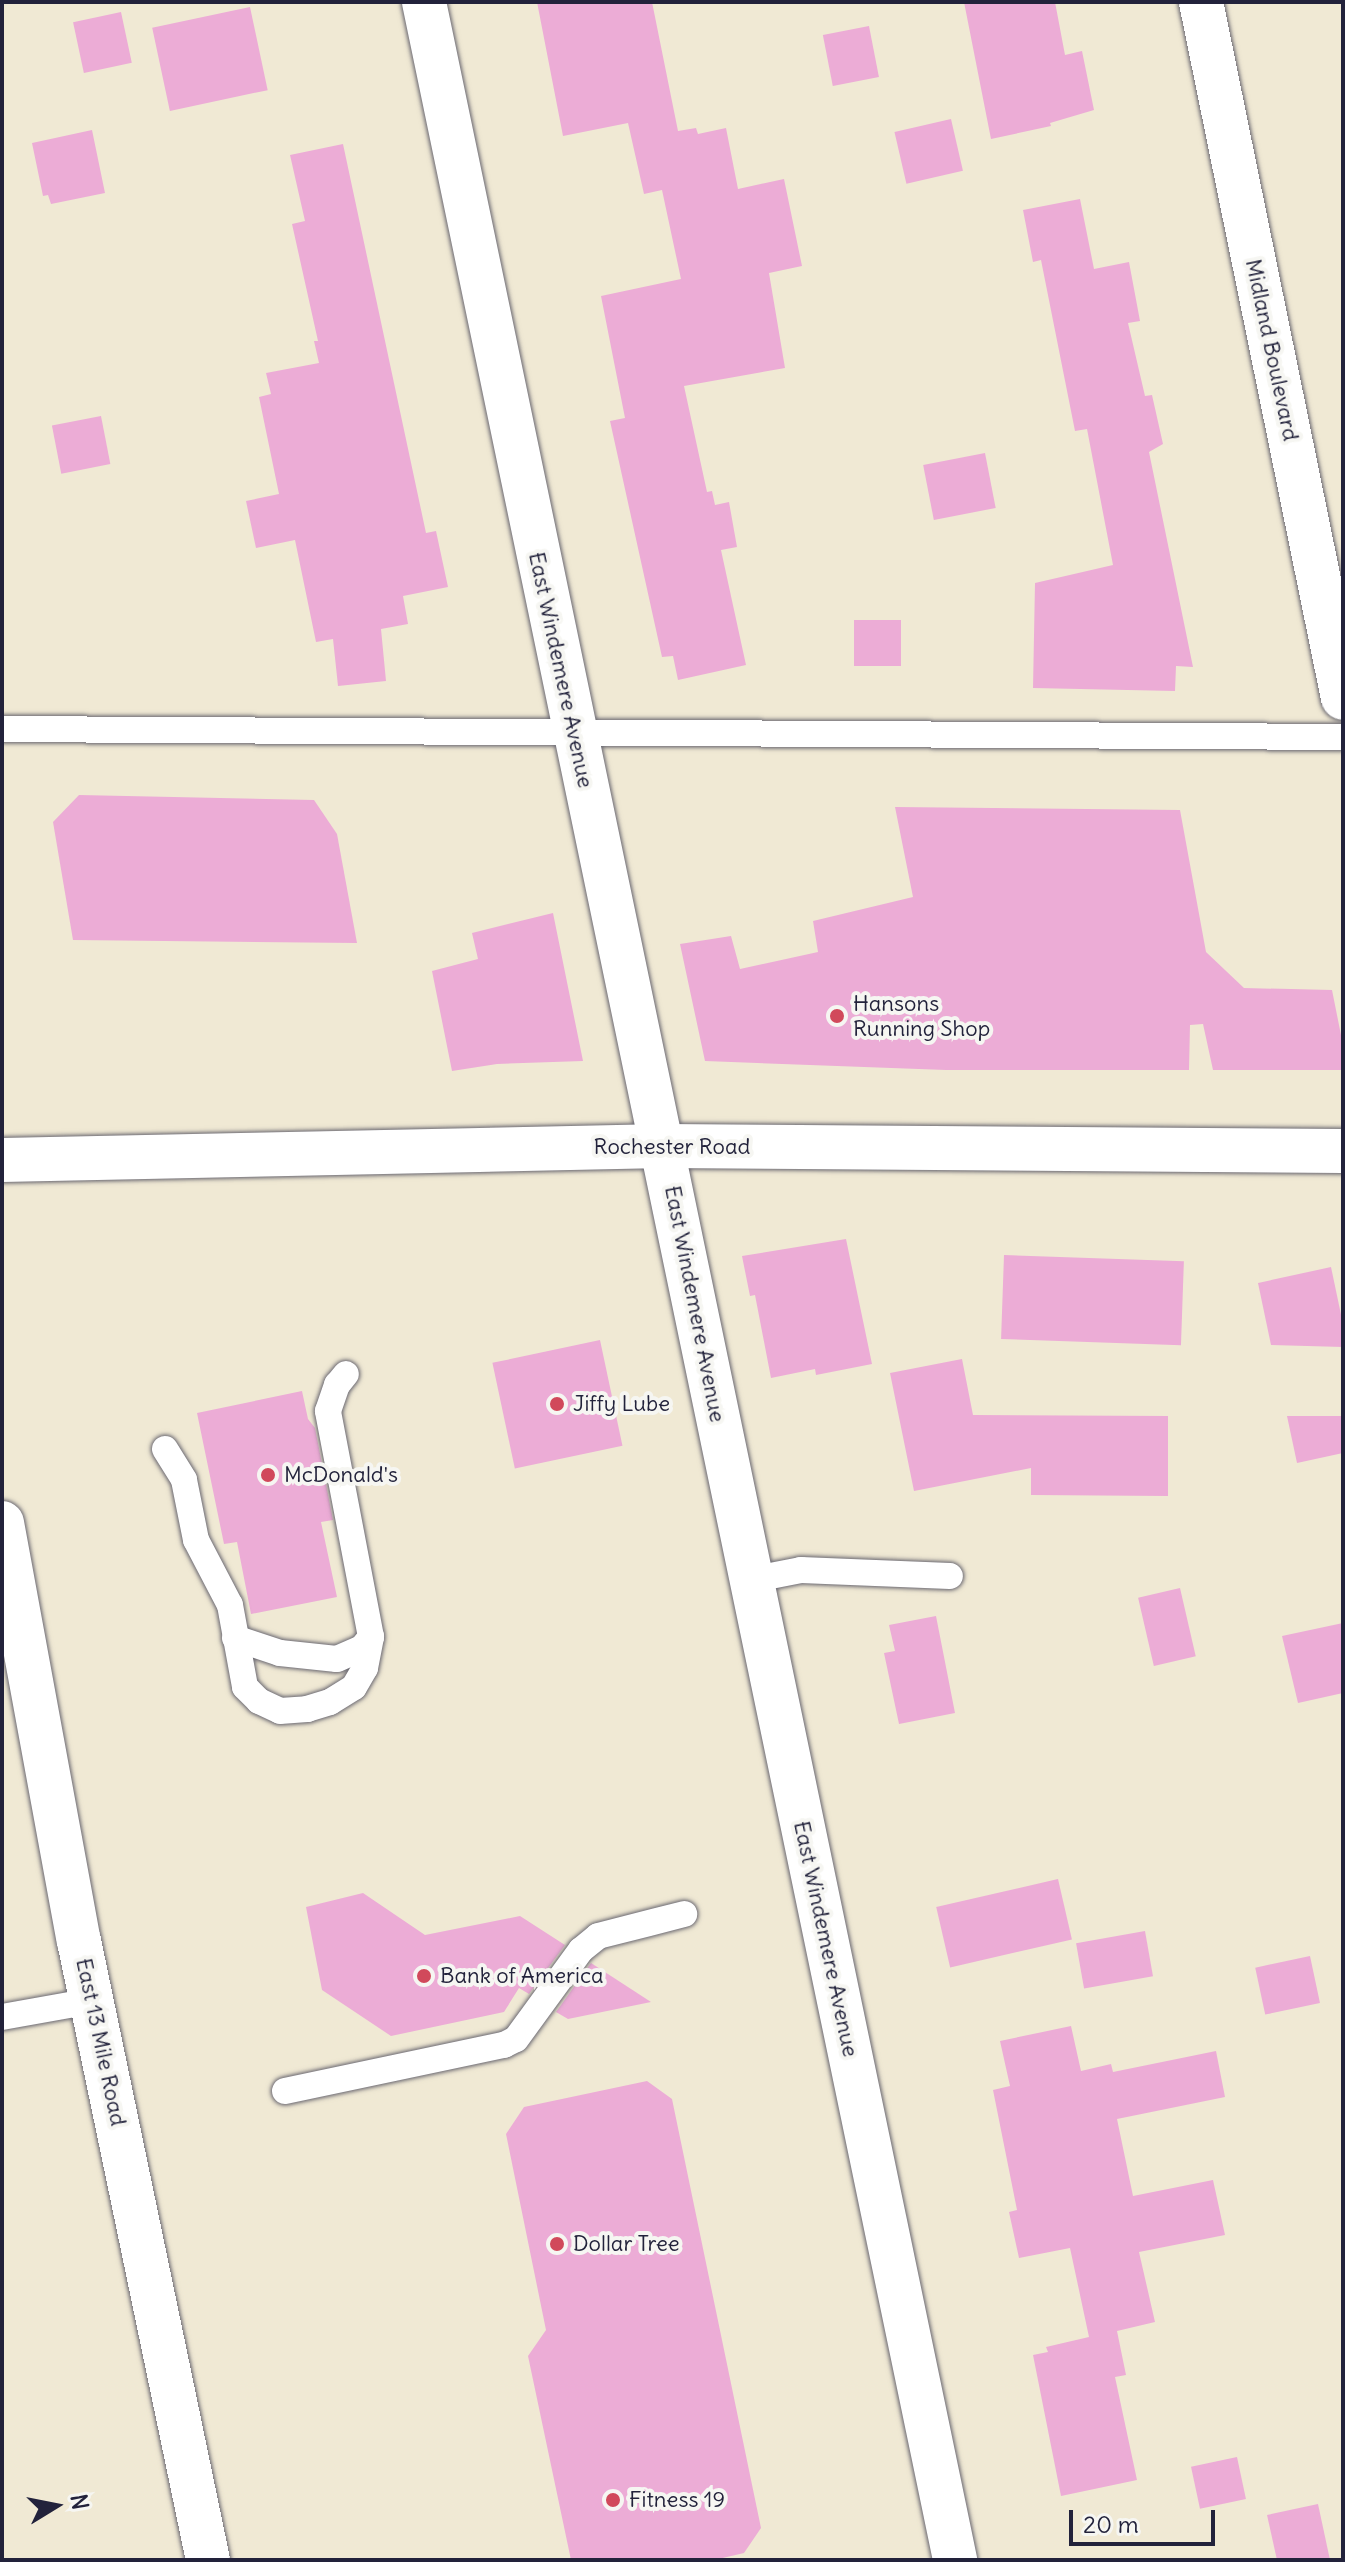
<!DOCTYPE html>
<html>
<head>
<meta charset="utf-8">
<style>
	body { margin:0 }
	#map { position:relative; width:1345px; height:2562px; overflow:hidden; background:#f0e9d4; font-family:Delius,sans-serif }
	div>[style] { position:absolute }
	.building>* { inset:0; background:#ecacd6; transform-origin:0 0 }
	.roads { filter:drop-shadow(0 0 2px #6a6871) drop-shadow(0 0 2px #6a6871) }
	.lane>* { height:26px; margin:-13px; padding:0 13px; transform-origin:13px; border-radius:13px; background:#fff }
	.street>* { height:44px; margin:-22px; padding:0 22px; transform-origin:22px; border-radius:22px; background:#fff }
	.secondary>* { height:44px; margin:-22px; padding:0 22px; transform-origin:22px; border-radius:22px; background:#fff }
	.dots>* { width:22px; height:22px; translate:-50% -50%; box-sizing:border-box; border:4px solid #f6f6f2; border-radius:50% }
	span { translate:-50% -50%; white-space:nowrap; text-align:center; line-height:1.15; -webkit-text-stroke:8px #f6f6f2; paint-order:stroke }
	.street-label { font-size:22px; color:#22223b }
	.poi-label { font-size:22px; color:#22223b }
	.left { translate:0 -50%; text-align:left }
	.frame { position:absolute; inset:0; border:4px solid #22223b; pointer-events:none }
	.north { position:absolute; left:16px; top:2466px; width:80px; height:80px; -webkit-text-stroke:6px #f6f6f2; paint-order:stroke; rotate:80deg; font-size:22px; font-weight:700; line-height:32px; text-align:center; color:#22223b }
	.north::after { content:''; display:block; margin:auto; width:28px; height:36px; background:#22223b; clip-path:polygon(50% 0,100% 100%,50% 72%,0 100%) }
	.scale { position:absolute; left:1069px; top:2510px; width:146px; height:36px; box-sizing:border-box; border:4px solid #22223b; border-top:0; padding-left:10px; font-size:24px; line-height:28px; white-space:nowrap; color:#22223b; -webkit-text-stroke:6px #f6f6f2; paint-order:stroke }
</style>
</head>
<body>
<div id="map">
	<div class="building">
		<i style="clip-path:polygon(537px 2px,652px 2px,678px 131px,696px 128px,698px 134px,726px 128px,738px 189px,784px 179px,802px 266px,769px 273px,785px 368px,684px 386px,707px 492px,712px 491px,715px 505px,729px 502px,737px 547px,721px 550px,746px 665px,678px 680px,673px 656px,662px 657px,610px 421px,625px 418px,601px 296px,681px 279px,662px 190px,644px 194px,628px 123px,563px 136px)"></i>
		<i style="clip-path:polygon(964px 2px,1055px 2px,1065px 55px,1082px 51px,1094px 110px,1050px 123px,1051px 126px,991px 139px)"></i>
		<i style="left:250px;top:7px;width:85px;height:100px;rotate:78deg"></i>
		<i style="left:121px;top:12px;width:52px;height:49px;rotate:78deg"></i>
		<i style="left:869px;top:26px;width:52px;height:47px;rotate:79deg"></i>
		<i style="left:951px;top:119px;width:53px;height:58px;rotate:77deg"></i>
		<i style="clip-path:polygon(92px 130px,105px 193px,51px 204px,48px 195px,43px 196px,32px 143px)"></i>
		<i style="clip-path:polygon(343px 144px,426px 533px,436px 531px,448px 587px,403px 596px,408px 624px,381px 629px,386px 681px,338px 686px,333px 639px,316px 642px,295px 540px,256px 548px,246px 501px,279px 494px,259px 397px,271px 394px,266px 373px,319px 363px,314px 341px,318px 341px,292px 224px,305px 221px,290px 155px)"></i>
		<i style="clip-path:polygon(1080px 199px,1094px 269px,1129px 262px,1140px 321px,1128px 323px,1145px 396px,1152px 395px,1163px 444px,1149px 452px,1193px 667px,1176px 666px,1175px 691px,1033px 688px,1035px 583px,1113px 565px,1087px 429px,1075px 431px,1041px 260px,1033px 262px,1023px 210px)"></i>
		<i style="left:101px;top:416px;width:49px;height:50px;rotate:79deg"></i>
		<i style="left:985px;top:453px;width:56px;height:63px;rotate:79deg"></i>
		<i style="left:854px;top:620px;width:47px;height:46px"></i>
		<i style="clip-path:polygon(79px 795px,314px 800px,337px 834px,357px 943px,73px 940px,53px 822px)"></i>
		<i style="clip-path:polygon(895px 807px,1180px 810px,1206px 952px,1244px 988px,1332px 990px,1343px 1045px,1343px 1070px,1213px 1070px,1203px 1024px,1190px 1025px,1189px 1070px,946px 1070px,705px 1061px,680px 944px,731px 936px,740px 969px,818px 952px,813px 921px,913px 897px)"></i>
		<i style="clip-path:polygon(553px 913px,583px 1061px,497px 1064px,452px 1071px,432px 971px,478px 959px,472px 933px)"></i>
		<i style="clip-path:polygon(846px 1239px,872px 1364px,816px 1375px,815px 1369px,771px 1378px,755px 1295px,750px 1296px,742px 1256px)"></i>
		<i style="left:1004px;top:1255px;width:180px;height:84px;rotate:2deg"></i>
		<i style="clip-path:polygon(1331px 1267px,1343px 1324px,1343px 1347px,1271px 1345px,1258px 1283px)"></i>
		<i style="left:600px;top:1340px;width:108px;height:110px;rotate:78deg"></i>
		<i style="clip-path:polygon(962px 1359px,973px 1415px,1168px 1416px,1168px 1496px,1031px 1495px,1031px 1468px,914px 1491px,890px 1373px)"></i>
		<i style="clip-path:polygon(302px 1391px,308px 1419px,315px 1428px,333px 1520px,321px 1522px,337px 1597px,251px 1614px,237px 1542px,224px 1544px,197px 1413px)"></i>
		<i style="clip-path:polygon(1287px 1416px,1343px 1416px,1343px 1453px,1297px 1463px)"></i>
		<i style="left:1180px;top:1588px;width:70px;height:43px;rotate:77deg"></i>
		<i style="clip-path:polygon(936px 1616px,955px 1713px,899px 1724px,884px 1653px,895px 1651px,889px 1625px)"></i>
		<i style="clip-path:polygon(1343px 1623px,1343px 1693px,1298px 1703px,1282px 1636px)"></i>
		<i style="left:1058px;top:1879px;width:62px;height:125px;rotate:77deg"></i>
		<i style="clip-path:polygon(363px 1893px,425px 1935px,520px 1916px,565px 1945px,529px 1994px,519px 1988px,504px 2012px,391px 2036px,322px 1990px,306px 1907px)"></i>
		<i style="left:1145px;top:1931px;width:46px;height:70px;rotate:80deg"></i>
		<i style="left:1310px;top:1956px;width:48px;height:56px;rotate:78deg"></i>
		<i style="clip-path:polygon(591px 1963px,651px 2002px,568px 2019px,556px 2012px)"></i>
		<i style="clip-path:polygon(1071px 2026px,1081px 2071px,1111px 2064px,1113px 2072px,1216px 2051px,1225px 2097px,1117px 2119px,1133px 2196px,1213px 2180px,1225px 2235px,1139px 2252px,1155px 2322px,1117px 2331px,1126px 2375px,1115px 2377px,1137px 2480px,1061px 2496px,1033px 2355px,1048px 2352px,1046px 2347px,1089px 2337px,1070px 2248px,1019px 2258px,1009px 2212px,1017px 2210px,993px 2090px,1010px 2086px,1000px 2041px)"></i>
		<i style="clip-path:polygon(647px 2081px,672px 2099px,761px 2528px,744px 2553px,714px 2560px,571px 2560px,528px 2356px,546px 2330px,506px 2134px,524px 2107px)"></i>
		<i style="left:1237px;top:2457px;width:43px;height:47px;rotate:78deg"></i>
		<i style="clip-path:polygon(1318px 2504px,1330px 2560px,1277px 2560px,1267px 2515px)"></i>
	</div>
	<div class="roads">
		<div class="lane">
			<i style="left:2px;top:729px;width:1341px;rotate:0.34deg"></i>
			<i style="left:165px;top:1449px;width:36px;rotate:58deg"></i>
			<i style="left:184px;top:1480px;width:61px;rotate:78.7deg"></i>
			<i style="left:196px;top:1540px;width:73px;rotate:62.4deg"></i>
			<i style="left:230px;top:1605px;width:83px;rotate:79.6deg"></i>
			<i style="left:245px;top:1687px;width:20px;rotate:45deg"></i>
			<i style="left:259px;top:1701px;width:23px;rotate:25deg"></i>
			<i style="left:280px;top:1711px;width:27px;rotate:-4deg"></i>
			<i style="left:307px;top:1709px;width:24px;rotate:-17deg"></i>
			<i style="left:330px;top:1702px;width:28px;rotate:-32deg"></i>
			<i style="left:354px;top:1687px;width:22px;rotate:-60deg"></i>
			<i style="left:365px;top:1668px;width:32px;rotate:-79deg"></i>
			<i style="left:371px;top:1637px;width:230px;rotate:-100.8deg"></i>
			<i style="left:328px;top:1411px;width:28px;rotate:-71deg"></i>
			<i style="left:337px;top:1385px;width:14px;rotate:-51deg"></i>
			<i style="left:750px;top:1580px;width:52px;rotate:-11.1deg"></i>
			<i style="left:801px;top:1570px;width:149px;rotate:2.3deg"></i>
			<i style="left:235px;top:1638px;width:47px;rotate:18.4deg"></i>
			<i style="left:280px;top:1653px;width:57px;rotate:6deg"></i>
			<i style="left:337px;top:1659px;width:27px;rotate:-24deg"></i>
			<i style="left:362px;top:1648px;width:14px;rotate:-51deg"></i>
			<i style="left:2px;top:2017px;width:91px;rotate:-10.1deg"></i>
			<i style="left:285px;top:2091px;width:224px;rotate:-11.9deg"></i>
			<i style="left:504px;top:2045px;width:13px;rotate:-27deg"></i>
			<i style="left:516px;top:2039px;width:110px;rotate:-53.9deg"></i>
			<i style="left:581px;top:1950px;width:22px;rotate:-39deg"></i>
			<i style="left:598px;top:1936px;width:89px;rotate:-14.3deg"></i>
		</div>
		<div class="street">
			<i style="left:424px;top:2px;width:2613px;rotate:78.27deg"></i>
			<i style="left:1201px;top:2px;width:710px;rotate:78.47deg"></i>
		</div>
		<div class="secondary">
			<i style="left:2px;top:1160px;width:662px;rotate:-1.21deg"></i>
			<i style="left:664px;top:1146px;width:679px;rotate:0.42deg"></i>
			<i style="left:2px;top:1523px;width:425px;rotate:79.6deg"></i>
			<i style="left:79px;top:1941px;width:632px;rotate:78.23deg"></i>
		</div>
	</div>
	<div class="dots">
		<i style="left:837px;top:1016px;background:#d1495b"></i>
		<i style="left:557px;top:1404px;background:#d1495b"></i>
		<i style="left:268px;top:1475px;background:#d1495b"></i>
		<i style="left:424px;top:1976px;background:#d1495b"></i>
		<i style="left:557px;top:2244px;background:#d1495b"></i>
		<i style="left:613px;top:2500px;background:#d1495b"></i>
	</div>
	<div class="street-label">
		<span style="left:1272px;top:350px;rotate:78deg">Midland Boulevard</span>
		<span style="left:561px;top:670px;rotate:78deg">East Windemere Avenue</span>
		<span style="left:672px;top:1147px">Rochester Road</span>
		<span style="left:695px;top:1304px;rotate:79deg">East Windemere Avenue</span>
		<span style="left:826px;top:1939px;rotate:78deg">East Windemere Avenue</span>
		<span style="left:101px;top:2042px;rotate:78deg">East 13 Mile Road</span>
	</div>
	<div class="poi-label">
		<span class="left" style="left:853px;top:1016px">Hansons<br>Running Shop</span>
		<span class="left" style="left:573px;top:1404px">Jiffy Lube</span>
		<span class="left" style="left:284px;top:1475px">McDonald's</span>
		<span class="left" style="left:440px;top:1976px">Bank of America</span>
		<span class="left" style="left:573px;top:2244px">Dollar Tree</span>
		<span class="left" style="left:629px;top:2500px">Fitness 19</span>
	</div>
	<div class="frame"></div>
	<div class="north">N</div>
	<div class="scale">20 m</div>
</div>
</body>
</html>
